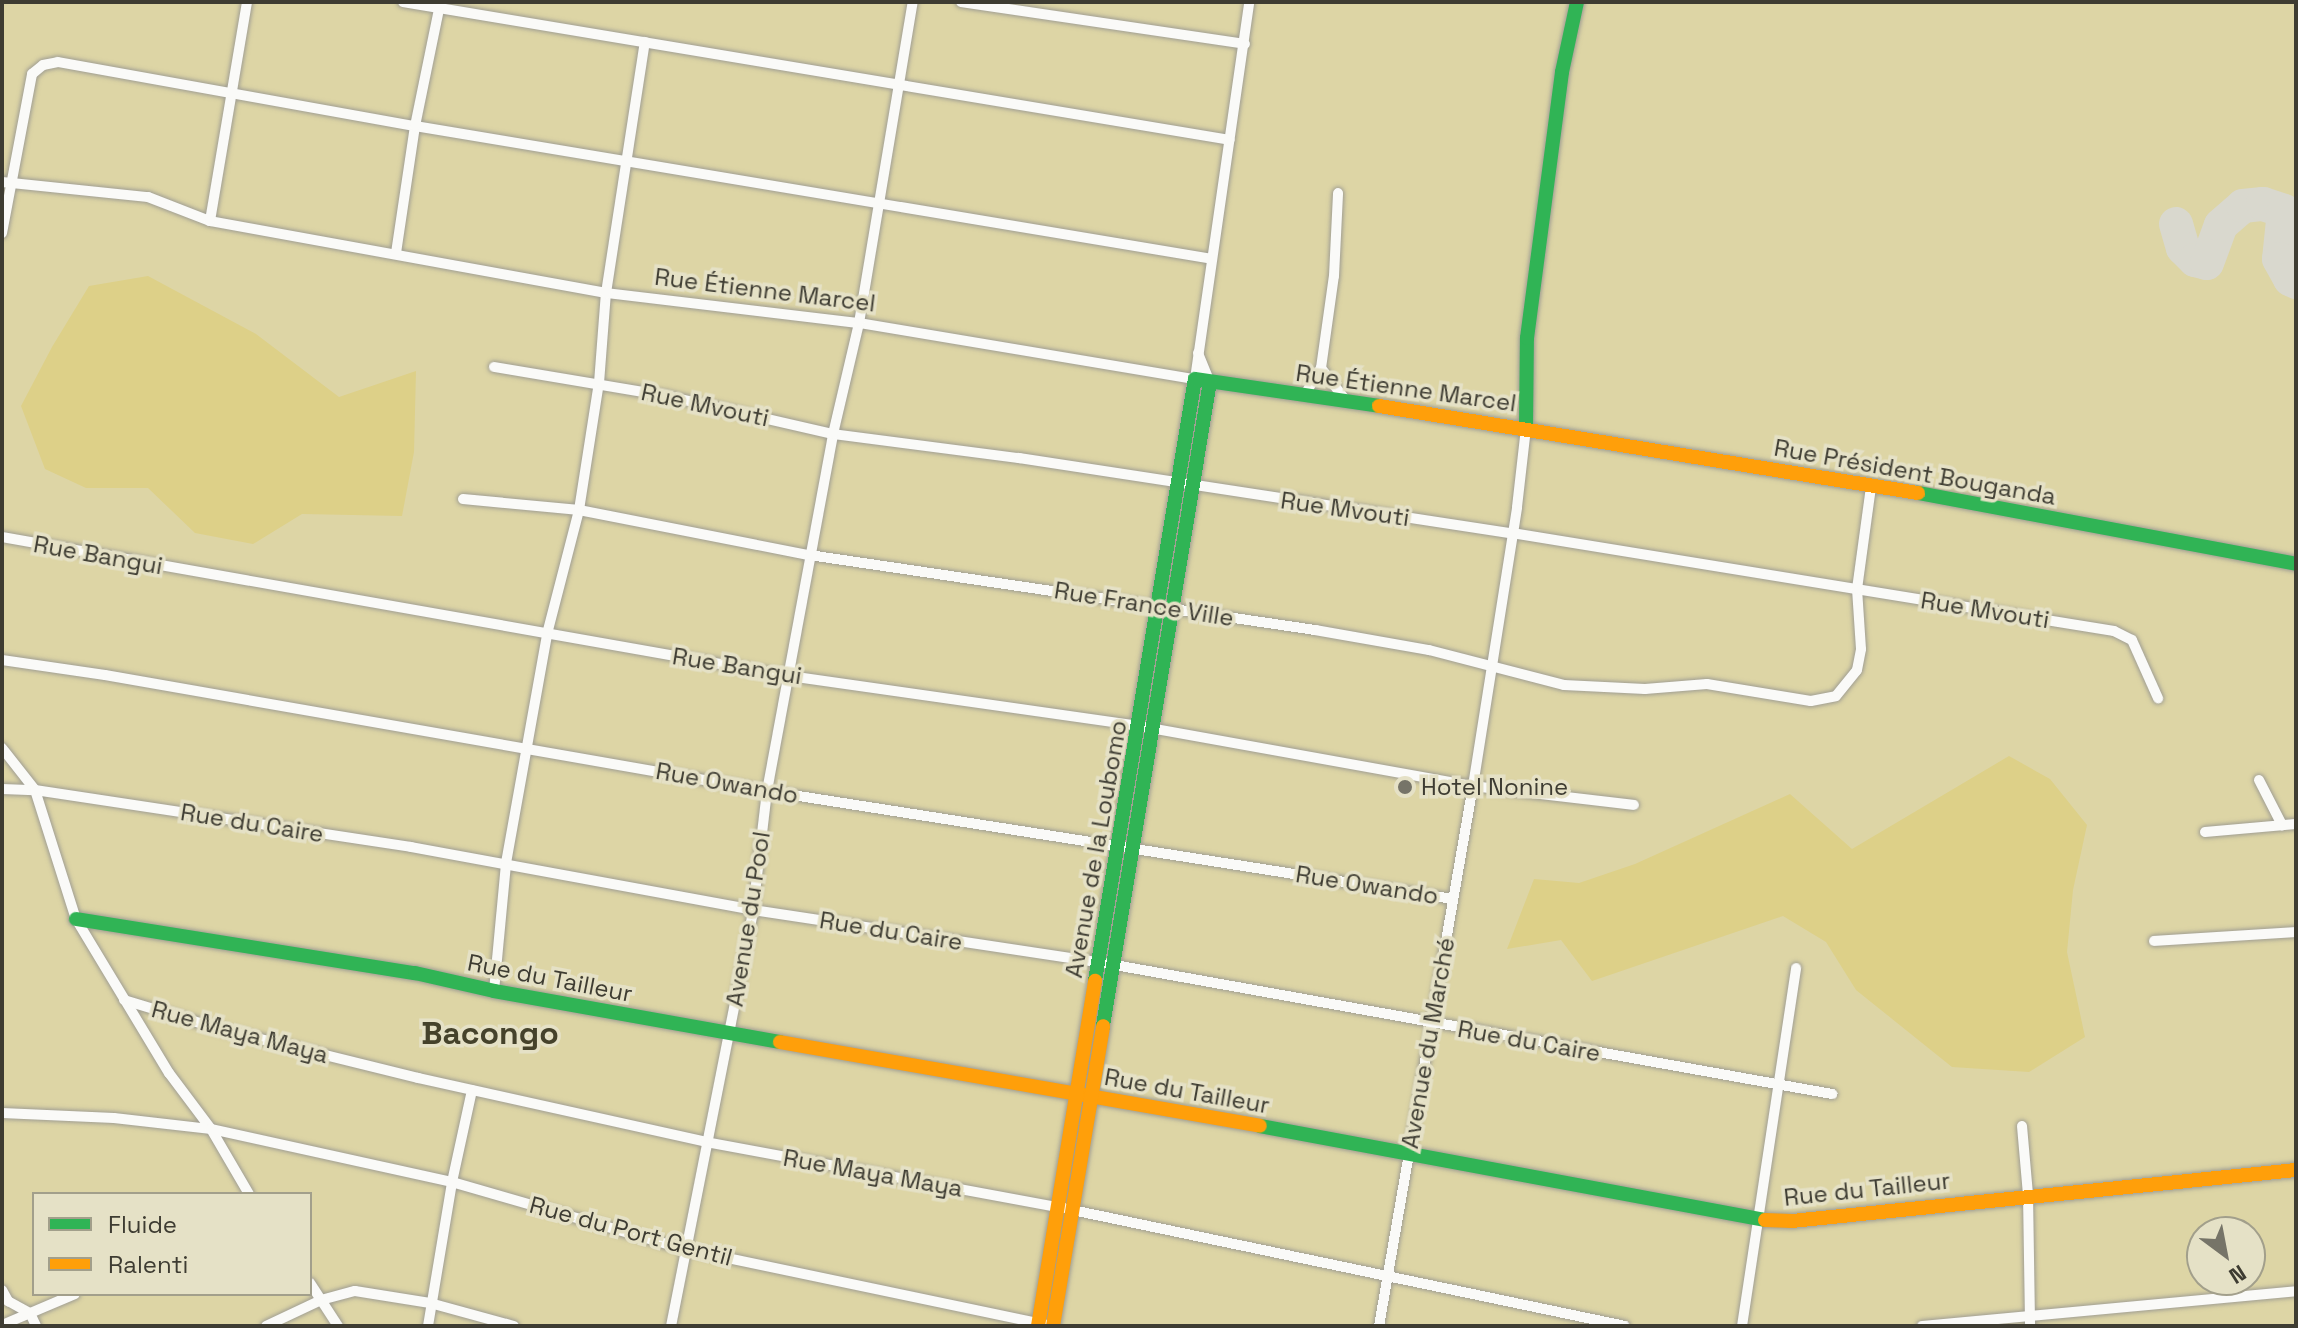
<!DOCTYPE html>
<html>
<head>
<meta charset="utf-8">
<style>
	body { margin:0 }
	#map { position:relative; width:2298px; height:1328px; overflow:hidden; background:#dedccd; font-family:"Space Grotesk",sans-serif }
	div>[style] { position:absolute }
	.green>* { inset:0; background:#ddd5a5 }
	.water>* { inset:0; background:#ddd088 }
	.taxiway>* { height:34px; margin:-17px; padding:0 17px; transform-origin:17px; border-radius:17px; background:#d9d8ce }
	.roads { filter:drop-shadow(0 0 2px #a09e93) drop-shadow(0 0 2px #a09e93) }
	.street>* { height:10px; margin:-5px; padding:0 5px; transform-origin:5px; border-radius:5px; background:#fafaf8 }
	.fast>* { height:14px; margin:-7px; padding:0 7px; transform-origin:7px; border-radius:7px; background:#30b455 }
	.slow>* { height:14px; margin:-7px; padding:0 7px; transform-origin:7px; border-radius:7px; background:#ff9f0a }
	.dots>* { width:22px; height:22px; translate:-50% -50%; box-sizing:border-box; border:4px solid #e5e1c6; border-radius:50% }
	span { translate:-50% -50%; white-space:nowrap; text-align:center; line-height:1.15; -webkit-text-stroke:7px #e5e1c6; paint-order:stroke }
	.street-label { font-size:24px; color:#3e3c32 }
	.poi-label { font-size:24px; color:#3e3c32 }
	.left { translate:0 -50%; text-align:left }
	.district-label { font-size:32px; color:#45422b; font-weight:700 }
	.frame { position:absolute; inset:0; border:4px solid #3e3c32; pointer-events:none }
	.legend { position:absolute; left:32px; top:1192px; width:280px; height:104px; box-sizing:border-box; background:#e5e1c6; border:2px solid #a29f8b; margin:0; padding:10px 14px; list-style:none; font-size:24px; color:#3e3c32 }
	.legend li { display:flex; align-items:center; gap:16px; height:40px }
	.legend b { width:40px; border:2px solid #a29f8b }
	.north { position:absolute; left:2186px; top:1216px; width:80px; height:80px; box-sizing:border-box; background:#e5e1c6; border:2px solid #a29f8b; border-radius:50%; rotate:148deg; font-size:22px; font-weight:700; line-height:32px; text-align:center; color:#3e3c32 }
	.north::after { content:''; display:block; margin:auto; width:28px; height:36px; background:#767468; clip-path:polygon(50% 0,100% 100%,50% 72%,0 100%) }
</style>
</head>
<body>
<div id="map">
	<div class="green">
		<i style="clip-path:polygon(evenodd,2px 2px,2296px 2px,2296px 1326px,2px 1326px,2px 2px,34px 1194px,310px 1194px,310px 1294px,34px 1294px,34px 1194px,2px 2px,2202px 1232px,2250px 1232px,2250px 1280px,2202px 1280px,2202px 1232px)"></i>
	</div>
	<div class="water">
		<i style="clip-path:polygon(148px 276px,256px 334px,339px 397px,416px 371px,414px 452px,402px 516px,302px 514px,253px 544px,195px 533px,148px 488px,86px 488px,45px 469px,21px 406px,52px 347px,89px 286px)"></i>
		<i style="clip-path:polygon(2009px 756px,2050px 779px,2087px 825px,2073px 890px,2067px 952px,2085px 1037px,2029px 1072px,1952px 1067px,1856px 990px,1826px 942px,1783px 916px,1592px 981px,1561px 940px,1507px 949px,1534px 879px,1579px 883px,1635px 864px,1790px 794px,1852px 849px)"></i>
	</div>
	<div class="taxiway">
		<i style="left:2176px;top:224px;width:25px;rotate:74deg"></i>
		<i style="left:2183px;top:248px;width:17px;rotate:45deg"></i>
		<i style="left:2195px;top:260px;width:12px;rotate:14deg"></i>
		<i style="left:2207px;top:263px;width:40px;rotate:-69.8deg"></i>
		<i style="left:2221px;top:225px;width:29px;rotate:-41deg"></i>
		<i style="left:2243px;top:206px;width:20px;rotate:-6deg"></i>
		<i style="left:2263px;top:204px;width:22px;rotate:18deg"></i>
		<i style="left:2284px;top:211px;width:48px;rotate:95.9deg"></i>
		<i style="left:2279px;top:259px;width:23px;rotate:61deg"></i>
		<i style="left:2290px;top:279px;width:7px;rotate:27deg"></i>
	</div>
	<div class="roads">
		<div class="street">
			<i style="left:403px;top:2px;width:838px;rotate:9.47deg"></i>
			<i style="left:961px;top:2px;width:287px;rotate:8.4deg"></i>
			<i style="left:2px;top:182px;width:147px;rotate:5.9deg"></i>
			<i style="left:148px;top:197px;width:66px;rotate:21.2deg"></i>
			<i style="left:210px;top:221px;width:402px;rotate:10.3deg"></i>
			<i style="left:606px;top:293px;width:255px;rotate:6.8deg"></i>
			<i style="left:859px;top:323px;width:341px;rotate:9.5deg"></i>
			<i style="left:1195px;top:379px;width:381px;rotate:-81.8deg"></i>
			<i style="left:210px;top:221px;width:222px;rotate:-80.4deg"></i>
			<i style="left:2px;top:233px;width:162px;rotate:-79.3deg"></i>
			<i style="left:32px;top:74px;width:14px;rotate:-39deg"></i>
			<i style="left:43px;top:65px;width:15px;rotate:-11deg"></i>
			<i style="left:58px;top:62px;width:363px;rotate:10.2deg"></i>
			<i style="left:415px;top:126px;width:808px;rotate:9.47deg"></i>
			<i style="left:396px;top:253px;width:128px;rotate:-81.5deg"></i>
			<i style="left:415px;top:126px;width:125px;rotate:-78.4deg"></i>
			<i style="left:1198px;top:353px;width:31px;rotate:68deg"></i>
			<i style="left:494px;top:367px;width:175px;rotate:9.5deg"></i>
			<i style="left:667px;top:396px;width:170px;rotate:12.9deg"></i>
			<i style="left:833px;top:434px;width:188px;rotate:7.4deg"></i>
			<i style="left:1019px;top:458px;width:499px;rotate:8.7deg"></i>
			<i style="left:1512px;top:533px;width:610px;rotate:9.25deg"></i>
			<i style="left:2114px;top:631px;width:20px;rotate:27deg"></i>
			<i style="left:2132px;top:640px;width:64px;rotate:65.9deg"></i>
			<i style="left:1321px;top:368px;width:43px;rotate:52.6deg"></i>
			<i style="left:1304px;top:396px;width:33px;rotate:-59deg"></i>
			<i style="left:1321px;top:368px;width:93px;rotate:-82deg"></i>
			<i style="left:1334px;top:276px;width:83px;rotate:-87.2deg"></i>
			<i style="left:463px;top:499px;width:117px;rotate:5.4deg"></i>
			<i style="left:579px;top:510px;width:234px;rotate:11.1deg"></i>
			<i style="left:809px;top:555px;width:512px;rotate:8.43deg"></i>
			<i style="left:1315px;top:630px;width:116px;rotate:10deg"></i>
			<i style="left:1429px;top:650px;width:139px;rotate:14.5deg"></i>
			<i style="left:1564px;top:685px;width:81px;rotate:2.8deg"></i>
			<i style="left:1645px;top:689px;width:62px;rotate:-4.6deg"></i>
			<i style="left:1707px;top:684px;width:105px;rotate:9.3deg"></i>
			<i style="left:1811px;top:701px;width:25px;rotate:-11deg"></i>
			<i style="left:1836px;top:696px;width:33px;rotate:-51deg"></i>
			<i style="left:1857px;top:670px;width:21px;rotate:-79deg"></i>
			<i style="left:1861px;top:649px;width:60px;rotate:-93.8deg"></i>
			<i style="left:1857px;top:589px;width:103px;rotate:-82.2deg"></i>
			<i style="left:2px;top:537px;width:799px;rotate:10.02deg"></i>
			<i style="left:789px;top:676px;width:354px;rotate:8.1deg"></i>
			<i style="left:1139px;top:726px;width:339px;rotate:10.2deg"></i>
			<i style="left:1473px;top:786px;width:162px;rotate:6.7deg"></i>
			<i style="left:2px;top:660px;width:104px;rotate:8.3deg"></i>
			<i style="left:105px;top:675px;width:672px;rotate:9.94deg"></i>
			<i style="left:767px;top:791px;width:694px;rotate:8.95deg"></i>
			<i style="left:2px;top:748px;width:53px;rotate:51.8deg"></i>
			<i style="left:35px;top:790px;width:135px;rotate:72.4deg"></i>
			<i style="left:76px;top:919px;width:180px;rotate:58.9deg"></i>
			<i style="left:169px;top:1073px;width:70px;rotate:53.1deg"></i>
			<i style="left:211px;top:1129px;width:75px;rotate:59.7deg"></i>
			<i style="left:2259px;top:780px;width:51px;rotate:62.9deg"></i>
			<i style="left:2px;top:789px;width:33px;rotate:2deg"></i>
			<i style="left:35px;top:790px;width:380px;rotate:8.6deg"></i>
			<i style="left:411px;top:847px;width:348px;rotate:10.4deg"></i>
			<i style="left:753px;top:910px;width:366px;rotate:8.6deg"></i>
			<i style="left:1115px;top:965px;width:729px;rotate:10.2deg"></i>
			<i style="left:2205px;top:832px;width:91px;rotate:-5deg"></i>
			<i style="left:2154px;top:941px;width:142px;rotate:-3.6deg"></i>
			<i style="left:494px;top:991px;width:129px;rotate:-84.6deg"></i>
			<i style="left:506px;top:863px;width:233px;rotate:-79.8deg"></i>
			<i style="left:547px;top:634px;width:128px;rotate:-75.5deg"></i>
			<i style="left:579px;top:510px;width:129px;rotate:-81.1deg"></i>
			<i style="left:599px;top:383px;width:90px;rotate:-85.6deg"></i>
			<i style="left:606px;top:293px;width:254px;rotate:-81.2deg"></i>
			<i style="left:124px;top:1000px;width:96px;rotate:16.9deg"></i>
			<i style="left:216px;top:1028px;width:208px;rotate:13.9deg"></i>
			<i style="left:418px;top:1078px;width:295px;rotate:12.5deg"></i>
			<i style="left:706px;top:1142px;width:358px;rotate:10.5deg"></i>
			<i style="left:1058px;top:1207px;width:579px;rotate:11.85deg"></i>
			<i style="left:2px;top:1113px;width:112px;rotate:2.6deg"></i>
			<i style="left:114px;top:1118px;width:98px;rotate:6.5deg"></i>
			<i style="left:211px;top:1129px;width:247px;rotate:12.4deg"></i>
			<i style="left:452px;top:1182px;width:241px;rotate:16.1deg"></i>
			<i style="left:684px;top:1249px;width:368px;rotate:11.8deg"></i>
			<i style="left:2022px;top:1126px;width:68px;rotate:85deg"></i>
			<i style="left:2028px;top:1194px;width:132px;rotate:89.1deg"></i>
			<i style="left:310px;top:1283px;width:51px;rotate:56.9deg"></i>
			<i style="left:2px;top:1290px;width:13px;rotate:61deg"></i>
			<i style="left:8px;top:1301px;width:25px;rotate:29deg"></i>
			<i style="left:30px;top:1313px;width:14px;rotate:65deg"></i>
			<i style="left:2px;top:1325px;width:79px;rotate:-23deg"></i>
			<i style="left:266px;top:1326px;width:61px;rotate:-25.3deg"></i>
			<i style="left:321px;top:1300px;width:35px;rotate:-15deg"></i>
			<i style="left:355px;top:1291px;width:76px;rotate:9.1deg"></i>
			<i style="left:430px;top:1303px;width:87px;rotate:15.3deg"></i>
			<i style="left:428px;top:1326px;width:146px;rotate:-80.5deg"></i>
			<i style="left:452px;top:1182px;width:94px;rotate:-77.7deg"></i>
			<i style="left:671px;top:1326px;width:424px;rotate:-78.8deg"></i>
			<i style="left:753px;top:910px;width:120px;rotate:-83.3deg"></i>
			<i style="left:767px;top:791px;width:363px;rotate:-79.5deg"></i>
			<i style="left:833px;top:434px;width:114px;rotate:-76.8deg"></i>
			<i style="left:859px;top:323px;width:326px;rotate:-80.5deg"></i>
			<i style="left:1379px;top:1326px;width:548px;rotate:-80.13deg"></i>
			<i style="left:1473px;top:786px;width:282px;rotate:-81deg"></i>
			<i style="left:1517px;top:507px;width:80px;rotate:-83.5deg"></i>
			<i style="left:1742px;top:1326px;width:362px;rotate:-81.4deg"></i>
			<i style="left:1922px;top:1326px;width:376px;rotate:-5.3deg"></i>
		</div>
		<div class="fast">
			<i style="left:1526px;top:428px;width:90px;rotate:-89.4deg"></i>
			<i style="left:1527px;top:338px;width:268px;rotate:-82.5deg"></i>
			<i style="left:1562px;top:72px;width:72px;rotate:-77.9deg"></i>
			<i style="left:1918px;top:493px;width:385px;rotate:10.6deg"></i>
			<i style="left:76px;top:919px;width:343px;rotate:9.1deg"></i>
			<i style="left:415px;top:973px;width:81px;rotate:12.8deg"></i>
			<i style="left:494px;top:991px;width:291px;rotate:10.1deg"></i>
			<i style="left:1095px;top:981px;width:610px;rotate:-80.57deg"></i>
			<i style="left:1195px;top:379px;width:186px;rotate:8.3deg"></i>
			<i style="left:1103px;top:1026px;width:653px;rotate:-80.57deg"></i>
			<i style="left:1260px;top:1126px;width:514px;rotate:10.54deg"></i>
		</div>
		<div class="slow">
			<i style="left:1379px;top:406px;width:546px;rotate:9.17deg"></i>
			<i style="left:780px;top:1042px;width:487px;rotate:9.9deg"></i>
			<i style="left:1765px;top:1220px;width:27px;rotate:2deg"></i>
			<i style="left:1792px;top:1221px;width:507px;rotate:-5.78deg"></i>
			<i style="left:1038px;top:1326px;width:350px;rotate:-80.6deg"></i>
			<i style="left:1053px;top:1326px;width:304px;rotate:-80.5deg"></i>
		</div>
	</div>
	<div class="dots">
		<i style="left:1405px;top:787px;background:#767468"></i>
	</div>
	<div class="street-label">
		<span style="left:765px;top:290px;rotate:7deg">Rue Étienne Marcel</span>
		<span style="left:1406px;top:388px;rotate:8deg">Rue Étienne Marcel</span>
		<span style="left:705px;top:405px;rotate:12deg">Rue Mvouti</span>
		<span style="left:1915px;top:472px;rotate:10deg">Rue Président Bouganda</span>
		<span style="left:1345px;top:509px;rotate:8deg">Rue Mvouti</span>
		<span style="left:98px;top:555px;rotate:10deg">Rue Bangui</span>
		<span style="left:1144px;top:604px;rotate:9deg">Rue France Ville</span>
		<span style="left:1985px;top:610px;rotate:9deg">Rue Mvouti</span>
		<span style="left:737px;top:666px;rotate:9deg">Rue Bangui</span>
		<span style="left:727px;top:783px;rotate:10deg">Rue Owando</span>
		<span style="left:252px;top:823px;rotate:9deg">Rue du Caire</span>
		<span style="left:1096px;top:849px;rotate:-80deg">Avenue de la Loubomo</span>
		<span style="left:1367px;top:885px;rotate:9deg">Rue Owando</span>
		<span style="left:748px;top:919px;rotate:-81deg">Avenue du Pool</span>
		<span style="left:891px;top:931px;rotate:9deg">Rue du Caire</span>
		<span style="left:550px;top:978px;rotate:11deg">Rue du Tailleur</span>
		<span style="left:240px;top:1032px;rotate:15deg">Rue Maya Maya</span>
		<span style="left:1529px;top:1041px;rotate:10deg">Rue du Caire</span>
		<span style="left:1428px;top:1043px;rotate:-80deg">Avenue du Marché</span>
		<span style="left:1187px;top:1091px;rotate:10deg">Rue du Tailleur</span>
		<span style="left:873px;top:1173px;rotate:10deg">Rue Maya Maya</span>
		<span style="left:1867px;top:1189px;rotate:-6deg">Rue du Tailleur</span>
		<span style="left:631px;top:1231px;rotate:15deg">Rue du Port Gentil</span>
	</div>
	<div class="poi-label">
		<span class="left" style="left:1421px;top:787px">Hotel Nonine</span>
	</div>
	<div class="district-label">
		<span style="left:490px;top:1033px">Bacongo</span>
	</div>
	<div class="frame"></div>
	<ul class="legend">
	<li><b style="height:10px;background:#30b455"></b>Fluide</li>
	<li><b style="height:10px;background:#ff9f0a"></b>Ralenti</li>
	</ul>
	<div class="north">N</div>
</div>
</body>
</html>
